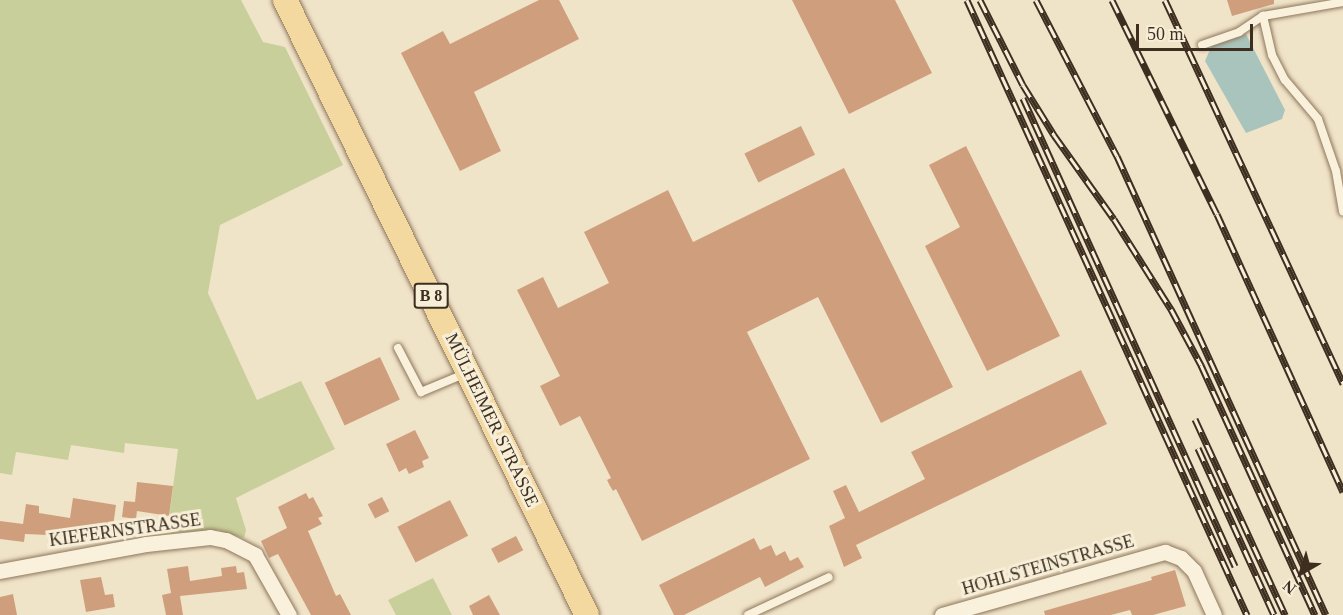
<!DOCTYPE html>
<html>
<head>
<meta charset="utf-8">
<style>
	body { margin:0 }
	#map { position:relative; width:1343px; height:615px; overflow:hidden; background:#f0e4c8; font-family:Georgia,serif }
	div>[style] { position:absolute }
	.green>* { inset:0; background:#c9cf9b }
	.water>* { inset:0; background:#a9c4bc }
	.building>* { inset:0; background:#cf9f7d; transform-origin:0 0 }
	.roads { filter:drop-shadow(0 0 2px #8d765c) drop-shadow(0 0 2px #8d765c) }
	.lane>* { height:8px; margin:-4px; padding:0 4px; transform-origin:4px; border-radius:4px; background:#faf1dc }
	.street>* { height:15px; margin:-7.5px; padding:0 7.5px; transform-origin:7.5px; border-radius:7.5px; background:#faf1dc }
	.primary>* { height:24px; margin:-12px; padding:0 12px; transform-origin:12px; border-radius:12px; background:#f3d9a0 }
	.rail>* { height:7px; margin-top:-3.5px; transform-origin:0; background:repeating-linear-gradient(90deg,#f7eed8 0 14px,#3d2e20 0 28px); box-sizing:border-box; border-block:2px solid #3d2e20 }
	span { translate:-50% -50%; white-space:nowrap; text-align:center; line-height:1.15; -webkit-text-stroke:6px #f7eed8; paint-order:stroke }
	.shield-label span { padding:2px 4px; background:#f7eed8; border:2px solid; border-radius:4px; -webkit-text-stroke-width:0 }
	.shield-label { font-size:16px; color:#3d2e20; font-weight:700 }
	.street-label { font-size:18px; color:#3d2e20 }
	.north { position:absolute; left:1271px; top:543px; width:60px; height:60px; -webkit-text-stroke:4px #f7eed8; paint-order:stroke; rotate:219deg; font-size:16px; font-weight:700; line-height:24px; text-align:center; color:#3d2e20 }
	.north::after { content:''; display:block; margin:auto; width:21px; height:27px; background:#3d2e20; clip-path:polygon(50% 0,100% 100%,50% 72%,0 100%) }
	.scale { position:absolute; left:1136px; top:24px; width:117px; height:27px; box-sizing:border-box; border:3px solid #3d2e20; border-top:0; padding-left:8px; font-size:18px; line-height:21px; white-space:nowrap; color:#3d2e20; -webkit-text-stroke:4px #f7eed8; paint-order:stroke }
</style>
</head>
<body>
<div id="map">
	<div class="green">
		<i style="clip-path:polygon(0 0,241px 0,263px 42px,285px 47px,343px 165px,220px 225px,208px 293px,257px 400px,301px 381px,335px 449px,236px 498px,246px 530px,244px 538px,218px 530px,167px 533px,178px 449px,125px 443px,124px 453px,71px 445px,68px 460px,16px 452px,12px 475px,0 473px)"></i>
		<i style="clip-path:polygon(433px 578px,452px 615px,396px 615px,388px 600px)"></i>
	</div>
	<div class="water">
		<i style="clip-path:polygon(1246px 34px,1285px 110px,1282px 119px,1246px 133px,1205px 61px,1212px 45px)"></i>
	</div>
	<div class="building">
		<i style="clip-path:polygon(539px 0,559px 0,579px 39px,474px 92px,501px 151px,460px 171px,401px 53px,443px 31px,450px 44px)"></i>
		<i style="clip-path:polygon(792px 0,895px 0,932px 73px,849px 114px)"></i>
		<i style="clip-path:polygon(1227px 0,1274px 0,1274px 4px,1232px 16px)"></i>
		<i style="left:801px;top:126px;width:32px;height:63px;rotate:64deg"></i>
		<i style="clip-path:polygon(966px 146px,1060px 336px,987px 371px,925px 246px,960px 227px,929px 165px)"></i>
		<i style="clip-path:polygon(844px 168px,953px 387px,881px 423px,818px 297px,747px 332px,810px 459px,642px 541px,616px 489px,613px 491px,610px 486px,607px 480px,611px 478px,580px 416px,560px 426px,540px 386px,560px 376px,517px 290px,543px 277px,558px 308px,609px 283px,584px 232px,668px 190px,693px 242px)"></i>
		<i style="left:380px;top:357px;width:47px;height:61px;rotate:65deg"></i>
		<i style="clip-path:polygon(1081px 370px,1107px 424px,856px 545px,862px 558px,844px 567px,829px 526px,845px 518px,833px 491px,846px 485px,859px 512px,925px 479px,911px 452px)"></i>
		<i style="clip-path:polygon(415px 430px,429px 458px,422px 461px,424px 467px,409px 474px,406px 468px,399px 472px,386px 444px)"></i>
		<i style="clip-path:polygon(137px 482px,173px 486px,169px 516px,137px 511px,136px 519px,122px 517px,124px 501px,135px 502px)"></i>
		<i style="clip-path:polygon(306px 493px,309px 499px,313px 497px,323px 516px,318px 518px,322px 524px,308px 531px,336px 596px,340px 594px,351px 615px,311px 615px,278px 554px,269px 558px,261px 541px,287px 528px,278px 507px)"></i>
		<i style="left:382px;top:497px;width:16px;height:16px;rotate:63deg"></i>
		<i style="clip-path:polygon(73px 498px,116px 505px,112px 534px,73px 529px,71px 536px,25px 534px,24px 542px,0 539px,0 521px,23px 524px,26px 504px,39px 506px,39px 513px,70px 518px)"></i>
		<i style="left:450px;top:500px;width:40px;height:59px;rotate:63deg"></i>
		<i style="left:516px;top:536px;width:16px;height:28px;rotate:63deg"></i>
		<i style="clip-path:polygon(754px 538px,760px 550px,771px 545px,776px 556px,785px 551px,790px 561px,798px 557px,804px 567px,765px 587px,760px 577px,684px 615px,674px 615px,659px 585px)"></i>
		<i style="clip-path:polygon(188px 566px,190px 581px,222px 576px,221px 568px,236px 566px,237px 573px,244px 572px,247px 589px,180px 596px,183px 615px,166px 615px,162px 595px,171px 593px,167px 569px)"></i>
		<i style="clip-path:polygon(1175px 570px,1186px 606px,1153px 615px,1132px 615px,1130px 610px,1111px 615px,1045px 615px,1044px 611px,1152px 580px,1151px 577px)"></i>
		<i style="clip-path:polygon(101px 577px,105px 595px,113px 594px,115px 607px,86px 612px,80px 580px)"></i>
		<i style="clip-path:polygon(13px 594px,17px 615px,0 615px,0 597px)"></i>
		<i style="clip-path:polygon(489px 595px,500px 615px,473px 615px,469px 606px)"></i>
	</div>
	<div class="roads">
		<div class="lane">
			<i style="left:1263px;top:16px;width:40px;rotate:77deg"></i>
			<i style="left:1272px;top:55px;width:28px;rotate:63deg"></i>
			<i style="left:1285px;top:80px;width:51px;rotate:49.8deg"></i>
			<i style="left:1318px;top:119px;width:55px;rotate:70.9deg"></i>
			<i style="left:1336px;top:171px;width:41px;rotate:80.1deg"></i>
			<i style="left:1202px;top:45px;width:39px;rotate:-19deg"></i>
			<i style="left:1239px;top:32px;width:29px;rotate:-34deg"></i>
			<i style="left:1263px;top:16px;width:81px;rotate:-9.9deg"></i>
			<i style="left:398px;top:348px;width:50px;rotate:62.4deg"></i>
			<i style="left:421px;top:392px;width:47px;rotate:-22.7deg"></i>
			<i style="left:748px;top:615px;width:89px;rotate:-25.1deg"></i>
		</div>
		<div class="street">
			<i style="left:0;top:571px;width:148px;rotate:-10.5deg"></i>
			<i style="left:146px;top:544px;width:64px;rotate:-6.2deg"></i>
			<i style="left:210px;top:537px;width:16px;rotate:11deg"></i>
			<i style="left:226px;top:540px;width:33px;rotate:27deg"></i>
			<i style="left:255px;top:555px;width:69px;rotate:60.5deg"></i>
			<i style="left:942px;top:615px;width:232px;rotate:-15.8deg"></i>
			<i style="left:1165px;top:552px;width:17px;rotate:21deg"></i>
			<i style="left:1181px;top:558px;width:18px;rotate:45deg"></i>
			<i style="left:1194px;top:571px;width:48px;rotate:65.6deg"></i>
		</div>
		<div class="primary">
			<i style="left:285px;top:0;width:685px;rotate:63.85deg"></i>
		</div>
	</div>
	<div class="rail">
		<i style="left:967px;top:0;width:676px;rotate:65.52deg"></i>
		<i style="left:980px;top:0;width:95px;rotate:63.2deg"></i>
		<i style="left:1023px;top:85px;width:59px;rotate:58.2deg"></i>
		<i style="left:1054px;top:135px;width:103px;rotate:54.5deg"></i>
		<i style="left:1114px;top:219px;width:107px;rotate:57.7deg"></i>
		<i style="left:1171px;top:309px;width:64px;rotate:61.8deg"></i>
		<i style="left:1201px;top:365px;width:275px;rotate:65.5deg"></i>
		<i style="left:1036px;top:0;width:176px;rotate:62.6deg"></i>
		<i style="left:1117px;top:156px;width:504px;rotate:65.52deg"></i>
		<i style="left:1112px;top:0;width:238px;rotate:63.9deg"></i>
		<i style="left:1217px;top:214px;width:305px;rotate:65.6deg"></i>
		<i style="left:1165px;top:0;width:423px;rotate:65.1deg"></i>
		<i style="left:1023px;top:98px;width:514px;rotate:65.63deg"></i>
		<i style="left:1195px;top:419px;width:216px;rotate:65.3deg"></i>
		<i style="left:1198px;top:448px;width:183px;rotate:65.5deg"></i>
	</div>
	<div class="shield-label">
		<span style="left:431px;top:296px">B 8</span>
	</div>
	<div class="street-label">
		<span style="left:492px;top:420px;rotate:64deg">MÜLHEIMER STRASSE</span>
		<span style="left:125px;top:530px;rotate:-8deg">KIEFERNSTRASSE</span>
		<span style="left:1048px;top:565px;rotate:-16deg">HOHLSTEINSTRASSE</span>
	</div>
	<div class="north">N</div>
	<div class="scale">50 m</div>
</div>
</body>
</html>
